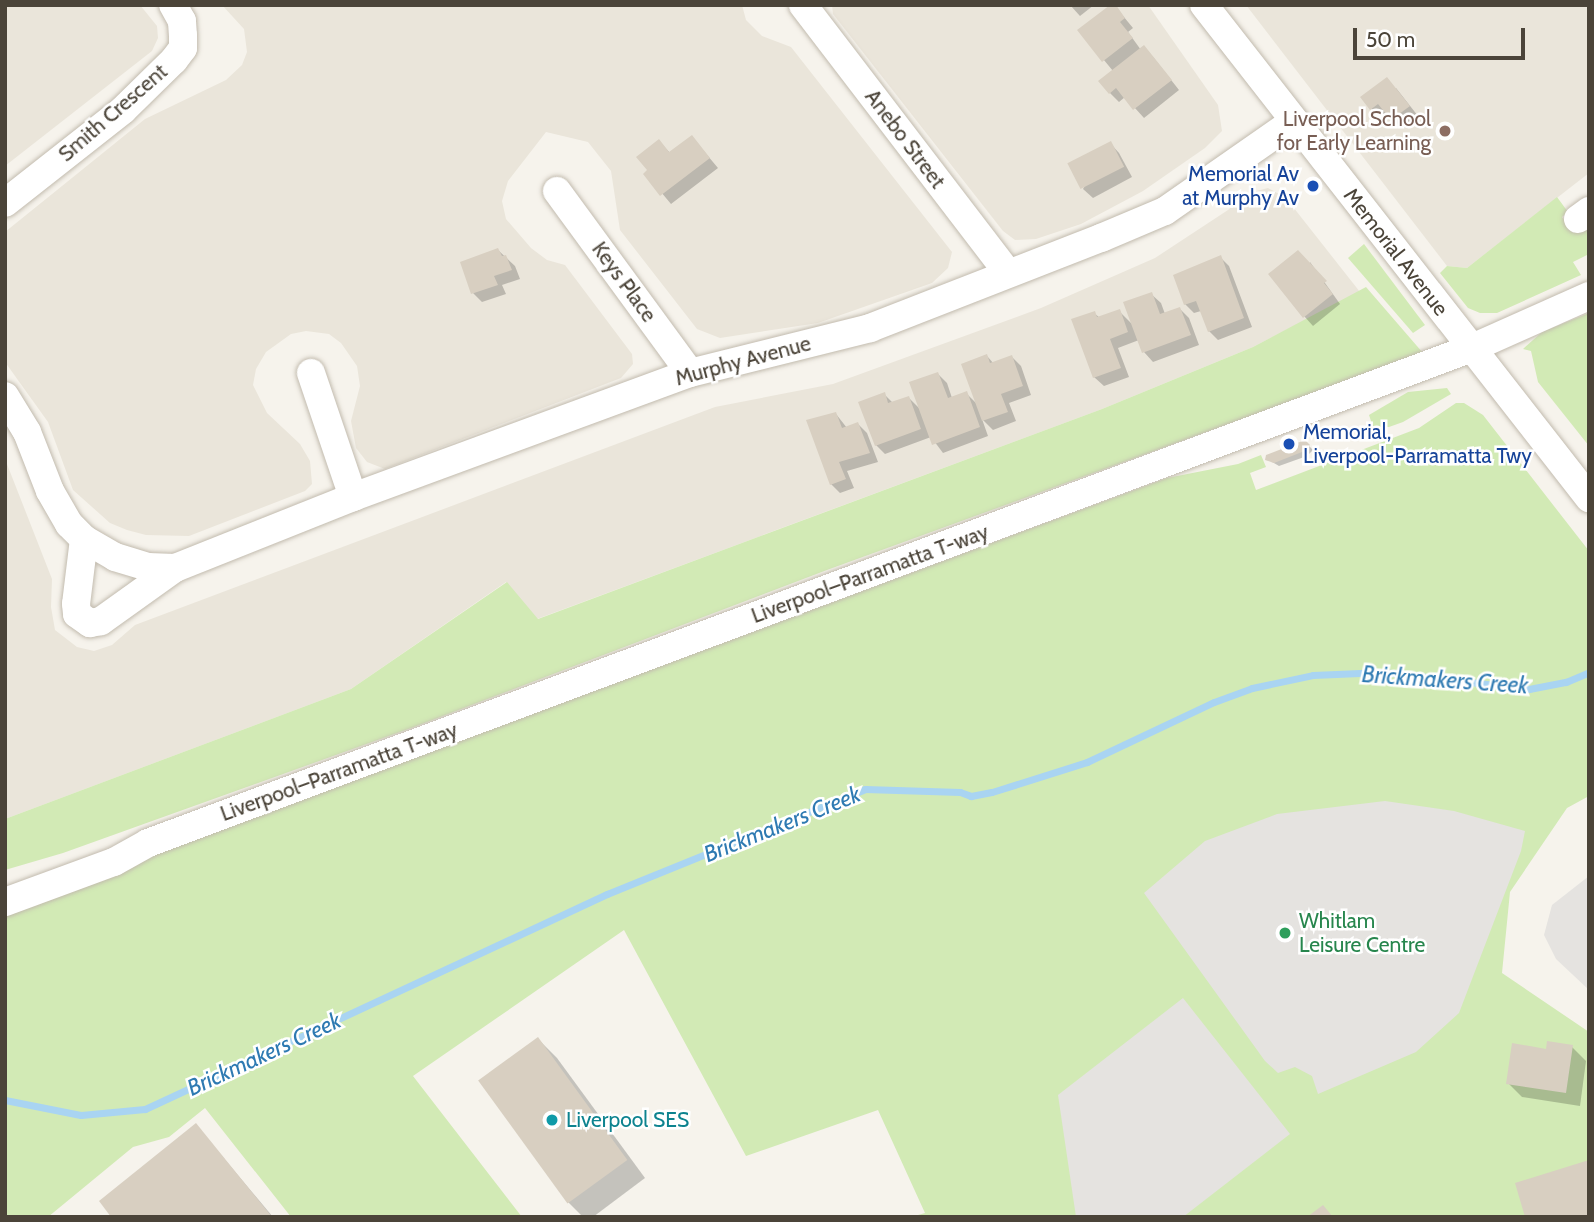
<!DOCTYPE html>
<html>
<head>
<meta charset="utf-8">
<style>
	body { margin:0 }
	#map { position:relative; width:1594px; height:1222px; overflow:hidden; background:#f6f3ec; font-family:Cabin,sans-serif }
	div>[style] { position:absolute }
	.residential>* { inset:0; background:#eae5da }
	.green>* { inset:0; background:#d2eab5 }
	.parking>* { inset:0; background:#e5e3e0 }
	.shadow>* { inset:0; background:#0003 }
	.stream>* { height:7px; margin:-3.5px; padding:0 3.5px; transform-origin:3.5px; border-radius:3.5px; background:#a9d4f2 }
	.building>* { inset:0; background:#d8cfc1; transform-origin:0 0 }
	.roads { filter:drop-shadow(0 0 2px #c2bbae) drop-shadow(0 0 2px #c2bbae) }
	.minor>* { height:28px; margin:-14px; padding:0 14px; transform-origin:14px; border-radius:14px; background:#fff }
	.dots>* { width:19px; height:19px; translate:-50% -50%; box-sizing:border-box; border:4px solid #fff; border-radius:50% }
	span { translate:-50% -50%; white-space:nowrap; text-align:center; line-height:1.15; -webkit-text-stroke:5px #fff; paint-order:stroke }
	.street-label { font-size:21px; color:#4b4439 }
	.education-label { font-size:21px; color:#785e54 }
	.right { translate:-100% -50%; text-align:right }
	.transit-label { font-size:21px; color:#164399 }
	.left { translate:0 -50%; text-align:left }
	.leisure-label { font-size:21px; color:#27864d }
	.culture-label { font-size:21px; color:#0d838f }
	.water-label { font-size:23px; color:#2e7ab2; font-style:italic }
	.frame { position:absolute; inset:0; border:7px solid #4b4439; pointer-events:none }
	.scale { position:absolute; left:1353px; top:28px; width:172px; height:32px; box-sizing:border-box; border:4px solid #4b4439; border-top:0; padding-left:9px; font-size:21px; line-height:24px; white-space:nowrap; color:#4b4439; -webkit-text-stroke:5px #fff; paint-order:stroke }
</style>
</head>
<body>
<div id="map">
	<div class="residential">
		<i style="clip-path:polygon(5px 5px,140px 5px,157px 26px,158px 38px,152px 51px,5px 166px)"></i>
		<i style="clip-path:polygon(222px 5px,742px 5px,746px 20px,762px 36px,791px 47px,952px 252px,948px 268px,932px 283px,818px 323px,720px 338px,697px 329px,620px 230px,611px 171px,588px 142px,546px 132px,508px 181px,502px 201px,506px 219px,531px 248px,547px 260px,565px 265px,632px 354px,633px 364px,621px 378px,385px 469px,367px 462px,356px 448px,351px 421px,360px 386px,357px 366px,341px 343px,329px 334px,306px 331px,291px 334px,266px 352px,256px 369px,253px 385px,267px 413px,300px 444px,310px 461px,312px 484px,305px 491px,189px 536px,146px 535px,127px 530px,110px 523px,73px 490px,48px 422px,5px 362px,5px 232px,145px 119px,226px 80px,242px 65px,247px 52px,244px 29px)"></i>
		<i style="clip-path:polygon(832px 5px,1148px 5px,1218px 105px,1222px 131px,1205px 148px,1143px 191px,1081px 224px,1036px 239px,1015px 240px,1003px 231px,833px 14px)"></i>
		<i style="clip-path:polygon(1246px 5px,1589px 5px,1589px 173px,1467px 268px,1447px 266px)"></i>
		<i style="clip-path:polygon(1268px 188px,1286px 198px,1360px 292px,1253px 347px,1102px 409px,537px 619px,506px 582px,351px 689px,5px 819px,5px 459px,52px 579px,51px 607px,55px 630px,77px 647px,94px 651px,112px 645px,135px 625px,715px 407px,833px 384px,1041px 308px,1155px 258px,1228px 210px,1245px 194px)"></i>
	</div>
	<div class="green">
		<i style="clip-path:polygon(1557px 197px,1568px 212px,1562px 217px,1573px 233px,1589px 222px,1589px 254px,1573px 262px,1581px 275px,1497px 313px,1480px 313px,1468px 308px,1440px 273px,1447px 266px,1467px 268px)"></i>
		<i style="clip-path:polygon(1364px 244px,1425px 325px,1413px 333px,1348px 258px)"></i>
		<i style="clip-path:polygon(1366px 287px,1423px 353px,827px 570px,414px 727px,63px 853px,5px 870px,5px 819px,351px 689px,507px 582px,538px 619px,1102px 409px,1253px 347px)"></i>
		<i style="clip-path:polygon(1589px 313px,1589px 446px,1538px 382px,1531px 351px,1523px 349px,1542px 332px)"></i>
		<i style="clip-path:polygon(1447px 388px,1451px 394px,1403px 422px,1389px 427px,1373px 427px,1369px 415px,1408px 392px)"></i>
		<i style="clip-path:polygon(1456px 403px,1464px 403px,1483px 415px,1589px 551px,1589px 796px,1567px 808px,1510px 892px,1502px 973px,1589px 1032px,1589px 1217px,911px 1217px,925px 1213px,878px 1110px,746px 1156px,624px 930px,413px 1076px,522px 1217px,291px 1217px,205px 1108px,169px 1137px,133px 1147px,48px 1217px,5px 1217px,5px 917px,42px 896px,1167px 478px,1238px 464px,1261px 455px,1266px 467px,1250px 473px,1256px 490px,1419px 428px)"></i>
	</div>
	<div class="parking">
		<i style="clip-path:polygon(1385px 801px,1454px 811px,1525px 831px,1521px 851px,1459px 1013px,1416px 1052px,1318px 1094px,1312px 1076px,1295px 1067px,1278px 1073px,1265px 1061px,1144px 893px,1205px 841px,1277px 814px)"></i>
		<i style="clip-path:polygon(1589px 876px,1589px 990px,1556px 959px,1544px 935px,1552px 905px)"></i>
		<i style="clip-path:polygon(1183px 998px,1290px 1134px,1183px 1217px,1076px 1217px,1058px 1095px)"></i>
	</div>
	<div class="shadow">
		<i style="clip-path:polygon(1070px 5px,1094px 5px,1080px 16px)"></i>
		<i style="clip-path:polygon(1114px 5px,1133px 28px,1128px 32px,1141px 50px,1144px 47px,1153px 57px,1179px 90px,1144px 118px,1125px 97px,1119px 102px,1110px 93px,1113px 71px,1080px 31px)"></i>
		<i style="clip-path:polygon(1396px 88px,1418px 116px,1401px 128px,1387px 113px,1380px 118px,1362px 98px)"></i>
		<i style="clip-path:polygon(692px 137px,718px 168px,671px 204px,646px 174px,659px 141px,671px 154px)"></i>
		<i style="clip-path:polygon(1110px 143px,1119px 153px,1132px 177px,1093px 198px,1083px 189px)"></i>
		<i style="clip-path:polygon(498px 250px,515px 266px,520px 279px,502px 285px,506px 294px,482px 302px,473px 293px)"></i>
		<i style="clip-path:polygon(1220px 257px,1229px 266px,1252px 327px,1218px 340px,1209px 331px,1201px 311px,1194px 313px,1185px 304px)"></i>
		<i style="clip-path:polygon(1310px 262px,1340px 304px,1313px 326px,1304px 316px)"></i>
		<i style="clip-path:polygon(1151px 294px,1161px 303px,1165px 314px,1180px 309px,1189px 318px,1199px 345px,1153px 362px,1144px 352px,1139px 340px,1118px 348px,1129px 377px,1104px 386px,1094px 377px,1094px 313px,1100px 318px,1119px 311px,1133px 325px)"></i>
		<i style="clip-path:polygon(987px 356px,994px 364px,1012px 357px,1021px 366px,1031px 395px,1009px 403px,1016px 421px,993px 430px,982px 419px,988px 436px,943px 453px,931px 437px,885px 454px,876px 445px,884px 394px,893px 403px,909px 398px,921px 410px,938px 374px,947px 383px,952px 398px,966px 393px,977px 404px)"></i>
		<i style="clip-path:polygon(836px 414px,847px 428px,858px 424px,867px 433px,878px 462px,847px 471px,854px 488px,840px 493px,831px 484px)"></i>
		<i style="clip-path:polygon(1305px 442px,1313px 450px,1307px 456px,1279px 466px,1267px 459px)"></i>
		<i style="clip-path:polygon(538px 1039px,557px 1058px,645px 1178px,593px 1217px,583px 1217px,568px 1202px,480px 1081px)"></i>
		<i style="clip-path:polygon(1572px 1047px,1586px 1061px,1580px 1106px,1522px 1097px,1508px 1083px,1548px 1051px)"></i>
		<i style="clip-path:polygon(196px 1125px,273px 1217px,113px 1217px)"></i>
	</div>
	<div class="stream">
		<i style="left:5px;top:1100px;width:77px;rotate:11.2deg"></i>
		<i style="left:81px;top:1115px;width:64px;rotate:-5.4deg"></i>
		<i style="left:145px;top:1109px;width:510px;rotate:-24.96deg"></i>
		<i style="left:607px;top:894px;width:279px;rotate:-22.1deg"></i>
		<i style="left:865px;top:789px;width:95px;rotate:1.8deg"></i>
		<i style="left:960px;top:792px;width:12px;rotate:20deg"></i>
		<i style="left:971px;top:796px;width:21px;rotate:-11deg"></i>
		<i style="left:992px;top:792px;width:100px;rotate:-17.5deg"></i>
		<i style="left:1087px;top:762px;width:140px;rotate:-25.3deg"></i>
		<i style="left:1214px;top:702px;width:40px;rotate:-20.2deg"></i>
		<i style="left:1252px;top:688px;width:62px;rotate:-12deg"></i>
		<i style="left:1313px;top:675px;width:70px;rotate:-2.5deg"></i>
		<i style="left:1383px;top:672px;width:147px;rotate:6.6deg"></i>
		<i style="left:1529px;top:689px;width:38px;rotate:-11deg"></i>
		<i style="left:1566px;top:682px;width:25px;rotate:-23deg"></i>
	</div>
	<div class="building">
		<i style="clip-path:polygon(1110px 5px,1116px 5px,1125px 18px,1120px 22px,1133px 38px,1102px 62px,1077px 30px)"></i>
		<i style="clip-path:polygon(1144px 45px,1172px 80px,1133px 110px,1116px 88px,1109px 94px,1098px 81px)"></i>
		<i style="clip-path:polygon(1387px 77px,1410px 106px,1391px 120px,1378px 104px,1370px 110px,1360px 97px)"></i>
		<i style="clip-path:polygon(692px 135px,710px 158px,660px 196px,643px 174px,647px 170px,636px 157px,659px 139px,669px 152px)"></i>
		<i style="left:1111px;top:141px;width:29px;height:49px;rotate:63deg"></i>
		<i style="clip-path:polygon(498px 248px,502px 256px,506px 255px,512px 270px,494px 276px,498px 285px,471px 294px,460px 262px)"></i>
		<i style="clip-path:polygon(1298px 250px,1327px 281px,1324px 283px,1333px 294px,1303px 318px,1268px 274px)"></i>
		<i style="clip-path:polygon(1221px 255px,1244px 318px,1208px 332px,1196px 301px,1184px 305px,1173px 275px)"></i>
		<i style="clip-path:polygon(1152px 292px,1160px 314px,1180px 307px,1191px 335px,1142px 353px,1123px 302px)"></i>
		<i style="clip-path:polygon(1120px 309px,1128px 332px,1110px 339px,1121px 368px,1093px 378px,1071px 319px,1095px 311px,1097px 317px)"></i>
		<i style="clip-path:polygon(987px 354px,990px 363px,1012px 355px,1023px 386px,1001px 394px,1008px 412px,982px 421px,961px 364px)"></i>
		<i style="clip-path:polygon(938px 372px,948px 398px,967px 391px,980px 427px,932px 445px,909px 382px)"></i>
		<i style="clip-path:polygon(885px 392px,888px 403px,909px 396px,921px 429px,875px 446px,858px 402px)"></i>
		<i style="clip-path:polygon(836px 412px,842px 428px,858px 422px,870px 453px,839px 462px,846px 479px,830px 485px,806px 420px)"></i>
		<i style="clip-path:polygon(1305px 440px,1310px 445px,1302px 452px,1274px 463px,1265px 460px,1266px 455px)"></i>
		<i style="left:538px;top:1037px;width:152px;height:74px;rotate:54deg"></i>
		<i style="clip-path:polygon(1547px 1041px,1573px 1045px,1566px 1093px,1506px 1084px,1512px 1043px,1546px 1049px)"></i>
		<i style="clip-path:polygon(196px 1123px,272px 1217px,111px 1217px,99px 1201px)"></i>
		<i style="clip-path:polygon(1589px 1160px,1589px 1217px,1525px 1217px,1515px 1183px)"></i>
		<i style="clip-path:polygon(1323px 1205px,1333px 1217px,1307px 1217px)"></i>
	</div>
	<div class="roads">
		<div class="minor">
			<i style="left:803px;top:5px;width:337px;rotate:52.6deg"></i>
			<i style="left:1204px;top:5px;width:626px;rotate:52.01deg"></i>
			<i style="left:557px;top:191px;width:225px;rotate:53.8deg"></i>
			<i style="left:5px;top:203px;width:150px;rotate:-38.2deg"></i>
			<i style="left:123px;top:110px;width:71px;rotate:-44.4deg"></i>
			<i style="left:174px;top:60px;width:15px;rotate:-53deg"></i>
			<i style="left:183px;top:48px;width:12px;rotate:-90deg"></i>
			<i style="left:183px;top:36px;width:15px;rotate:-94deg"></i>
			<i style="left:182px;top:21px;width:18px;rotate:-119deg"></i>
			<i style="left:1578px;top:219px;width:14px;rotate:-36deg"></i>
			<i style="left:311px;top:373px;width:131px;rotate:71.3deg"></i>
			<i style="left:5px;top:396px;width:42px;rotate:58.6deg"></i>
			<i style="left:27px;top:432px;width:63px;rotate:68.7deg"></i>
			<i style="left:50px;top:491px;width:38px;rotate:60deg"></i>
			<i style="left:69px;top:524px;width:21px;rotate:45deg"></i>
			<i style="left:84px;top:539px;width:36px;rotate:30deg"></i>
			<i style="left:115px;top:557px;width:34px;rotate:17deg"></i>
			<i style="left:148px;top:567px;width:27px;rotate:2deg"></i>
			<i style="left:175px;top:568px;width:192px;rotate:-21.7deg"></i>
			<i style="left:353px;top:497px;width:359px;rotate:-20.2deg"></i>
			<i style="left:690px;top:373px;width:186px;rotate:-14deg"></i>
			<i style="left:870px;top:328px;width:248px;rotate:-21.3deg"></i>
			<i style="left:1101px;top:238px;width:69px;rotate:-22.9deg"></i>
			<i style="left:1165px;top:211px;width:157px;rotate:-34.9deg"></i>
			<i style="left:84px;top:539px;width:65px;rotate:97deg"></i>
			<i style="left:76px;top:604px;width:10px;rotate:84deg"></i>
			<i style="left:77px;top:614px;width:16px;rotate:35deg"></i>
			<i style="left:90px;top:623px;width:11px;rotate:-10deg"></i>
			<i style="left:101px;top:621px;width:91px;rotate:-35.6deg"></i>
			<i style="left:5px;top:902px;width:116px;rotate:-20.2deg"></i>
			<i style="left:114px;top:862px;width:39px;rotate:-29deg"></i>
			<i style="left:148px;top:843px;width:1414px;rotate:-20.5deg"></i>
			<i style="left:1472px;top:348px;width:128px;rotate:-24deg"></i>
		</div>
	</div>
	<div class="dots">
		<i style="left:1445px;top:131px;background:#8d6e63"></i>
		<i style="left:1313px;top:186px;background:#1a4fb4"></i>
		<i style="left:1289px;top:444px;background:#1a4fb4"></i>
		<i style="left:1285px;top:933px;background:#2e9e5b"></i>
		<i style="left:552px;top:1120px;background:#0f9aa8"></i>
	</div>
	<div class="street-label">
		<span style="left:113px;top:113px;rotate:-41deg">Smith Crescent</span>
		<span style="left:905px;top:139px;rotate:53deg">Anebo Street</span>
		<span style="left:1396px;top:252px;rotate:52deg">Memorial Avenue</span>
		<span style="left:624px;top:282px;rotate:54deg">Keys Place</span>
		<span style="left:743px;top:361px;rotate:-15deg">Murphy Avenue</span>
		<span style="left:870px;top:574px;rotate:-20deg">Liverpool–Parramatta T-way</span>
		<span style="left:339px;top:772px;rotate:-20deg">Liverpool–Parramatta T-way</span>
	</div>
	<div class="education-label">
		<span class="right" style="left:1431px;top:131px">Liverpool School<br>for Early Learning</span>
	</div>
	<div class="transit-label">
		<span class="right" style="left:1299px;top:186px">Memorial Av<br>at Murphy Av</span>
		<span class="left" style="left:1303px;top:444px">Memorial,<br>Liverpool-Parramatta Twy</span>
	</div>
	<div class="leisure-label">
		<span class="left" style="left:1299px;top:933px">Whitlam<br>Leisure Centre</span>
	</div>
	<div class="culture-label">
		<span class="left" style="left:566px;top:1120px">Liverpool SES</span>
	</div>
	<div class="water-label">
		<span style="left:1445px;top:680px;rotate:4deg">Brickmakers Creek</span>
		<span style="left:782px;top:824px;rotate:-22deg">Brickmakers Creek</span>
		<span style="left:264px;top:1054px;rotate:-25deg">Brickmakers Creek</span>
	</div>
	<div class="frame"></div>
	<div class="scale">50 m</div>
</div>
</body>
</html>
